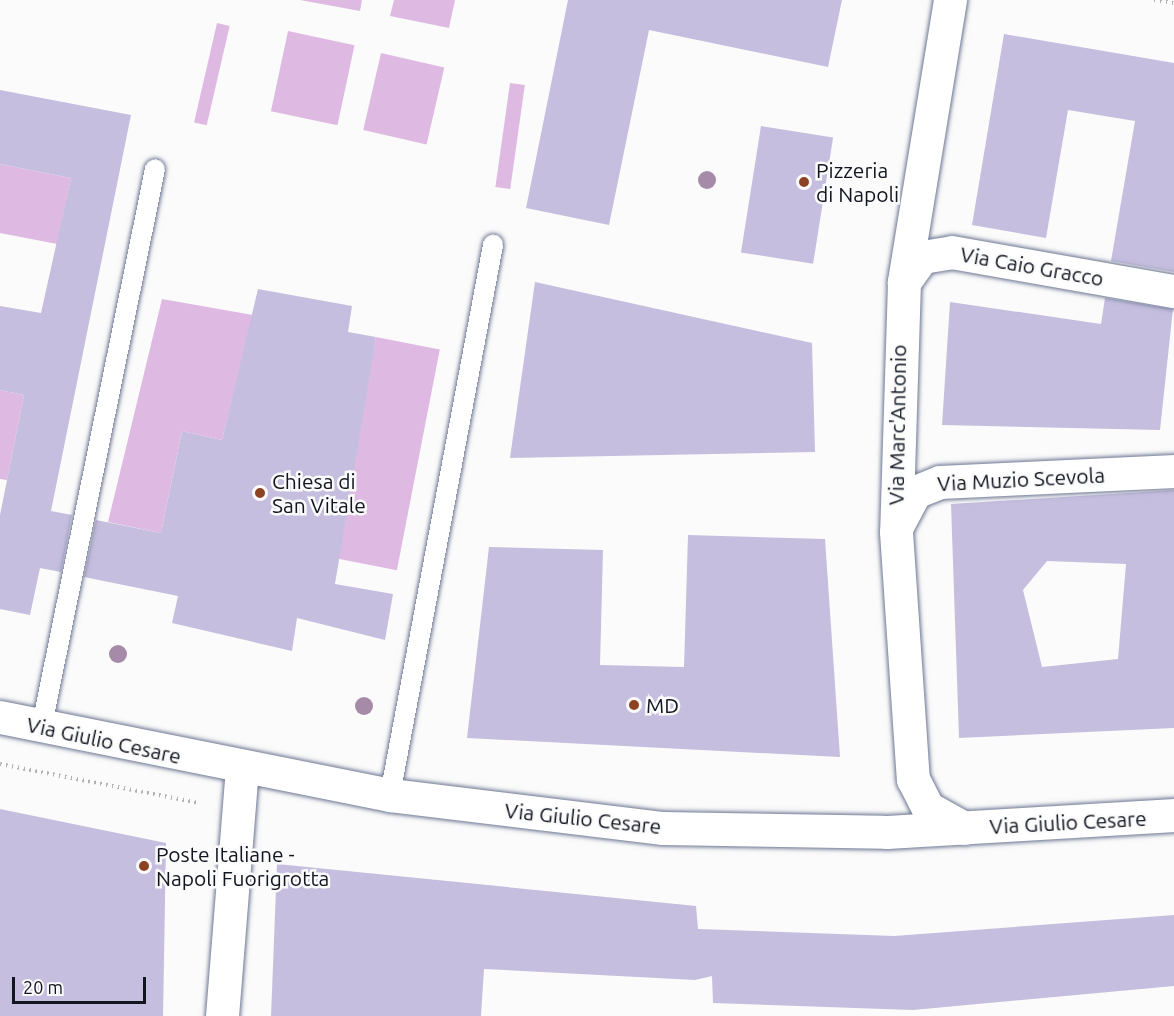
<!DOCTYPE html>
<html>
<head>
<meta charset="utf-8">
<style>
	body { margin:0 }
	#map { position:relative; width:1174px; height:1016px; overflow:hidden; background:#fbfbfb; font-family:Ubuntu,sans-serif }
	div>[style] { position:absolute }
	.green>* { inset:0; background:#debae3; transform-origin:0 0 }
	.building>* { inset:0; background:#c5bede; transform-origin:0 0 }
	.path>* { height:4px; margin-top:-2px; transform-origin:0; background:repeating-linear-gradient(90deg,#b1b2b6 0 1.5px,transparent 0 6px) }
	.roads { filter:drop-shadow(0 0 2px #6e7894) drop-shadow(0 0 2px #6e7894) }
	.lane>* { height:20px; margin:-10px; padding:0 10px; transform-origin:10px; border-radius:10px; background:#fff }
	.street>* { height:33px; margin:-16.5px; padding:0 16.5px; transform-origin:16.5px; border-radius:16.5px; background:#fff }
	.primary>* { height:33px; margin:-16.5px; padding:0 16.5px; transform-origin:16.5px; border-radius:16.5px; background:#fff }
	.trees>* { width:18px; height:18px; margin:-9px; border-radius:50%; background:#a58ba8 }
	.dots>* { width:16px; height:16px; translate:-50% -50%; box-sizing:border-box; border:3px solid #fbfbfb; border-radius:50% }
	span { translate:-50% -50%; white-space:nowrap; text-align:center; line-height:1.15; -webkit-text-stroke:5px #fbfbfb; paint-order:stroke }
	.poi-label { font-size:21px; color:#111520 }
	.left { translate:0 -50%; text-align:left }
	.street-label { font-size:21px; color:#111520 }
	.scale { position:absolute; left:12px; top:977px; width:134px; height:27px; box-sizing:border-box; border:3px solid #111520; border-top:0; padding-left:8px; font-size:18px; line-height:21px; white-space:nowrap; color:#111520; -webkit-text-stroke:4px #fbfbfb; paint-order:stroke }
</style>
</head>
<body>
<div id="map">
	<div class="green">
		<i style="clip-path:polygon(300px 0,362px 0,360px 11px)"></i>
		<i style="clip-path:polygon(394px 0,455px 0,449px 28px,390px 16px)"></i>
		<i style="left:217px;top:23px;width:13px;height:102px;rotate:13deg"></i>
		<i style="left:288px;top:31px;width:68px;height:82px;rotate:12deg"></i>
		<i style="left:381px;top:53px;width:65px;height:79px;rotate:13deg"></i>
		<i style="left:510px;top:83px;width:15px;height:105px;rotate:8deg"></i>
		<i style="clip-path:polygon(0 164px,71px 178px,57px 244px,0 233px)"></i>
		<i style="clip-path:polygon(162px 299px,253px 315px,222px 440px,182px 431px,161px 533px,108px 522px)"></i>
		<i style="left:376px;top:337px;width:65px;height:225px;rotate:11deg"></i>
		<i style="clip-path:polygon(0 390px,24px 395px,7px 480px,0 479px)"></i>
	</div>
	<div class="building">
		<i style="clip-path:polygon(568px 0,842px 0,828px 67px,649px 30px,609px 225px,526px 208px)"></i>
		<i style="clip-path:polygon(1004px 34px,1174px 63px,1174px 272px,1111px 261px,1135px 121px,1068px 110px,1046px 238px,972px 225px)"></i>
		<i style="clip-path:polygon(0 90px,131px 115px,51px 511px,72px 515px,61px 572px,40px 568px,30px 615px,0 609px,0 515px,24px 395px,0 390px,0 306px,41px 313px,71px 178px,0 164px)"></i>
		<i style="left:761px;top:126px;width:73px;height:128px;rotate:9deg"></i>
		<i style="clip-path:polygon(535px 282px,812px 343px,815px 452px,510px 458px)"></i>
		<i style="clip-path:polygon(258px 289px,352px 306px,348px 332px,376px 337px,335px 584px,393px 594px,385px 640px,297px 618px,292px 651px,172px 623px,178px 596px,84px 577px,96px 520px,161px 533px,182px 431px,222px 440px)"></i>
		<i style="clip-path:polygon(1105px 298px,1173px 309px,1160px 430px,942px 425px,950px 302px,1101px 324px)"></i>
		<i style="clip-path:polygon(evenodd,1174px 490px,1174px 728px,959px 738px,951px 504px,1174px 490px,1047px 561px,1126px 564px,1118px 659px,1042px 667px,1023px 590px,1047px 561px)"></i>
		<i style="clip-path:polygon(688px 535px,825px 539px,840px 757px,467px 738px,489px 547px,603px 550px,600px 665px,684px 667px)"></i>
		<i style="clip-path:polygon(0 809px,166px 843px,163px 1016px,0 1016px)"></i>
		<i style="clip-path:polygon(277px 864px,696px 906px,698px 929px,894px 936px,1174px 915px,1174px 986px,913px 1010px,713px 1003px,712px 976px,695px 980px,484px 969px,481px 1016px,271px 1016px)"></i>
	</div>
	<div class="path">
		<i style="left:1154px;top:0;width:20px;rotate:9deg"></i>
		<i style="left:0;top:764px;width:203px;rotate:11.1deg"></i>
	</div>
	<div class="roads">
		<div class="lane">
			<i style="left:42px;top:725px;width:567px;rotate:-78.51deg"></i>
			<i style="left:390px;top:795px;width:560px;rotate:-79.39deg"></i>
		</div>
		<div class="street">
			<i style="left:950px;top:0;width:286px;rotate:99.3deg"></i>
			<i style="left:904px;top:282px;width:250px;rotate:91.8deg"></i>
			<i style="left:896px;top:532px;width:248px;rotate:86.1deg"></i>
			<i style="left:913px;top:779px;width:33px;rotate:63deg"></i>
			<i style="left:928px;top:808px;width:41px;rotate:29.1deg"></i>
			<i style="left:904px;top:282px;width:31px;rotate:-54deg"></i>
			<i style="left:922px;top:257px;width:30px;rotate:-9deg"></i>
			<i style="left:952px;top:252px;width:225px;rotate:10deg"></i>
			<i style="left:897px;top:526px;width:38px;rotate:-62deg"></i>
			<i style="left:915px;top:492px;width:27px;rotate:-22deg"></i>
			<i style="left:940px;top:482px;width:234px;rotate:-2.7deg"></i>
			<i style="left:222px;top:1016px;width:248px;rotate:-85.4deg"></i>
		</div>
		<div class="primary">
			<i style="left:0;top:717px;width:398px;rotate:11.3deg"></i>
			<i style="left:390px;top:795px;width:275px;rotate:6.9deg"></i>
			<i style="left:663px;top:828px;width:224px;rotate:1deg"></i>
			<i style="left:887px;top:832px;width:288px;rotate:-3.4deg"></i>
		</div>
	</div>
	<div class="trees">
		<i style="left:707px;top:180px"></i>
		<i style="left:118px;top:654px"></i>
		<i style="left:364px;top:706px"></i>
	</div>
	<div class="dots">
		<i style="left:804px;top:182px;background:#8c4324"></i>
		<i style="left:260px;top:493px;background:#8c4324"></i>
		<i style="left:634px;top:705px;background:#8c4324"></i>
		<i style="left:144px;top:866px;background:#8c4324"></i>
	</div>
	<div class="poi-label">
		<span class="left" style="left:816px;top:182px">Pizzeria<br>di Napoli</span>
		<span class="left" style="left:272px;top:493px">Chiesa di<br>San Vitale</span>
		<span class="left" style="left:646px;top:705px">MD</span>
		<span class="left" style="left:156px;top:866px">Poste Italiane -<br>Napoli Fuorigrotta</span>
	</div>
	<div class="street-label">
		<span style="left:1032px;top:266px;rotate:10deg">Via Caio Gracco</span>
		<span style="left:897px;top:425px;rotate:-89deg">Via Marc'Antonio</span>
		<span style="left:1021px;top:479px;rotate:-3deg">Via Muzio Scevola</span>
		<span style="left:104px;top:740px;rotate:12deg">Via Giulio Cesare</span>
		<span style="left:583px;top:818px;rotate:6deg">Via Giulio Cesare</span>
		<span style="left:1068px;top:822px;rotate:-3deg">Via Giulio Cesare</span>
	</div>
	<div class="scale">20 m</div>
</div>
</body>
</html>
